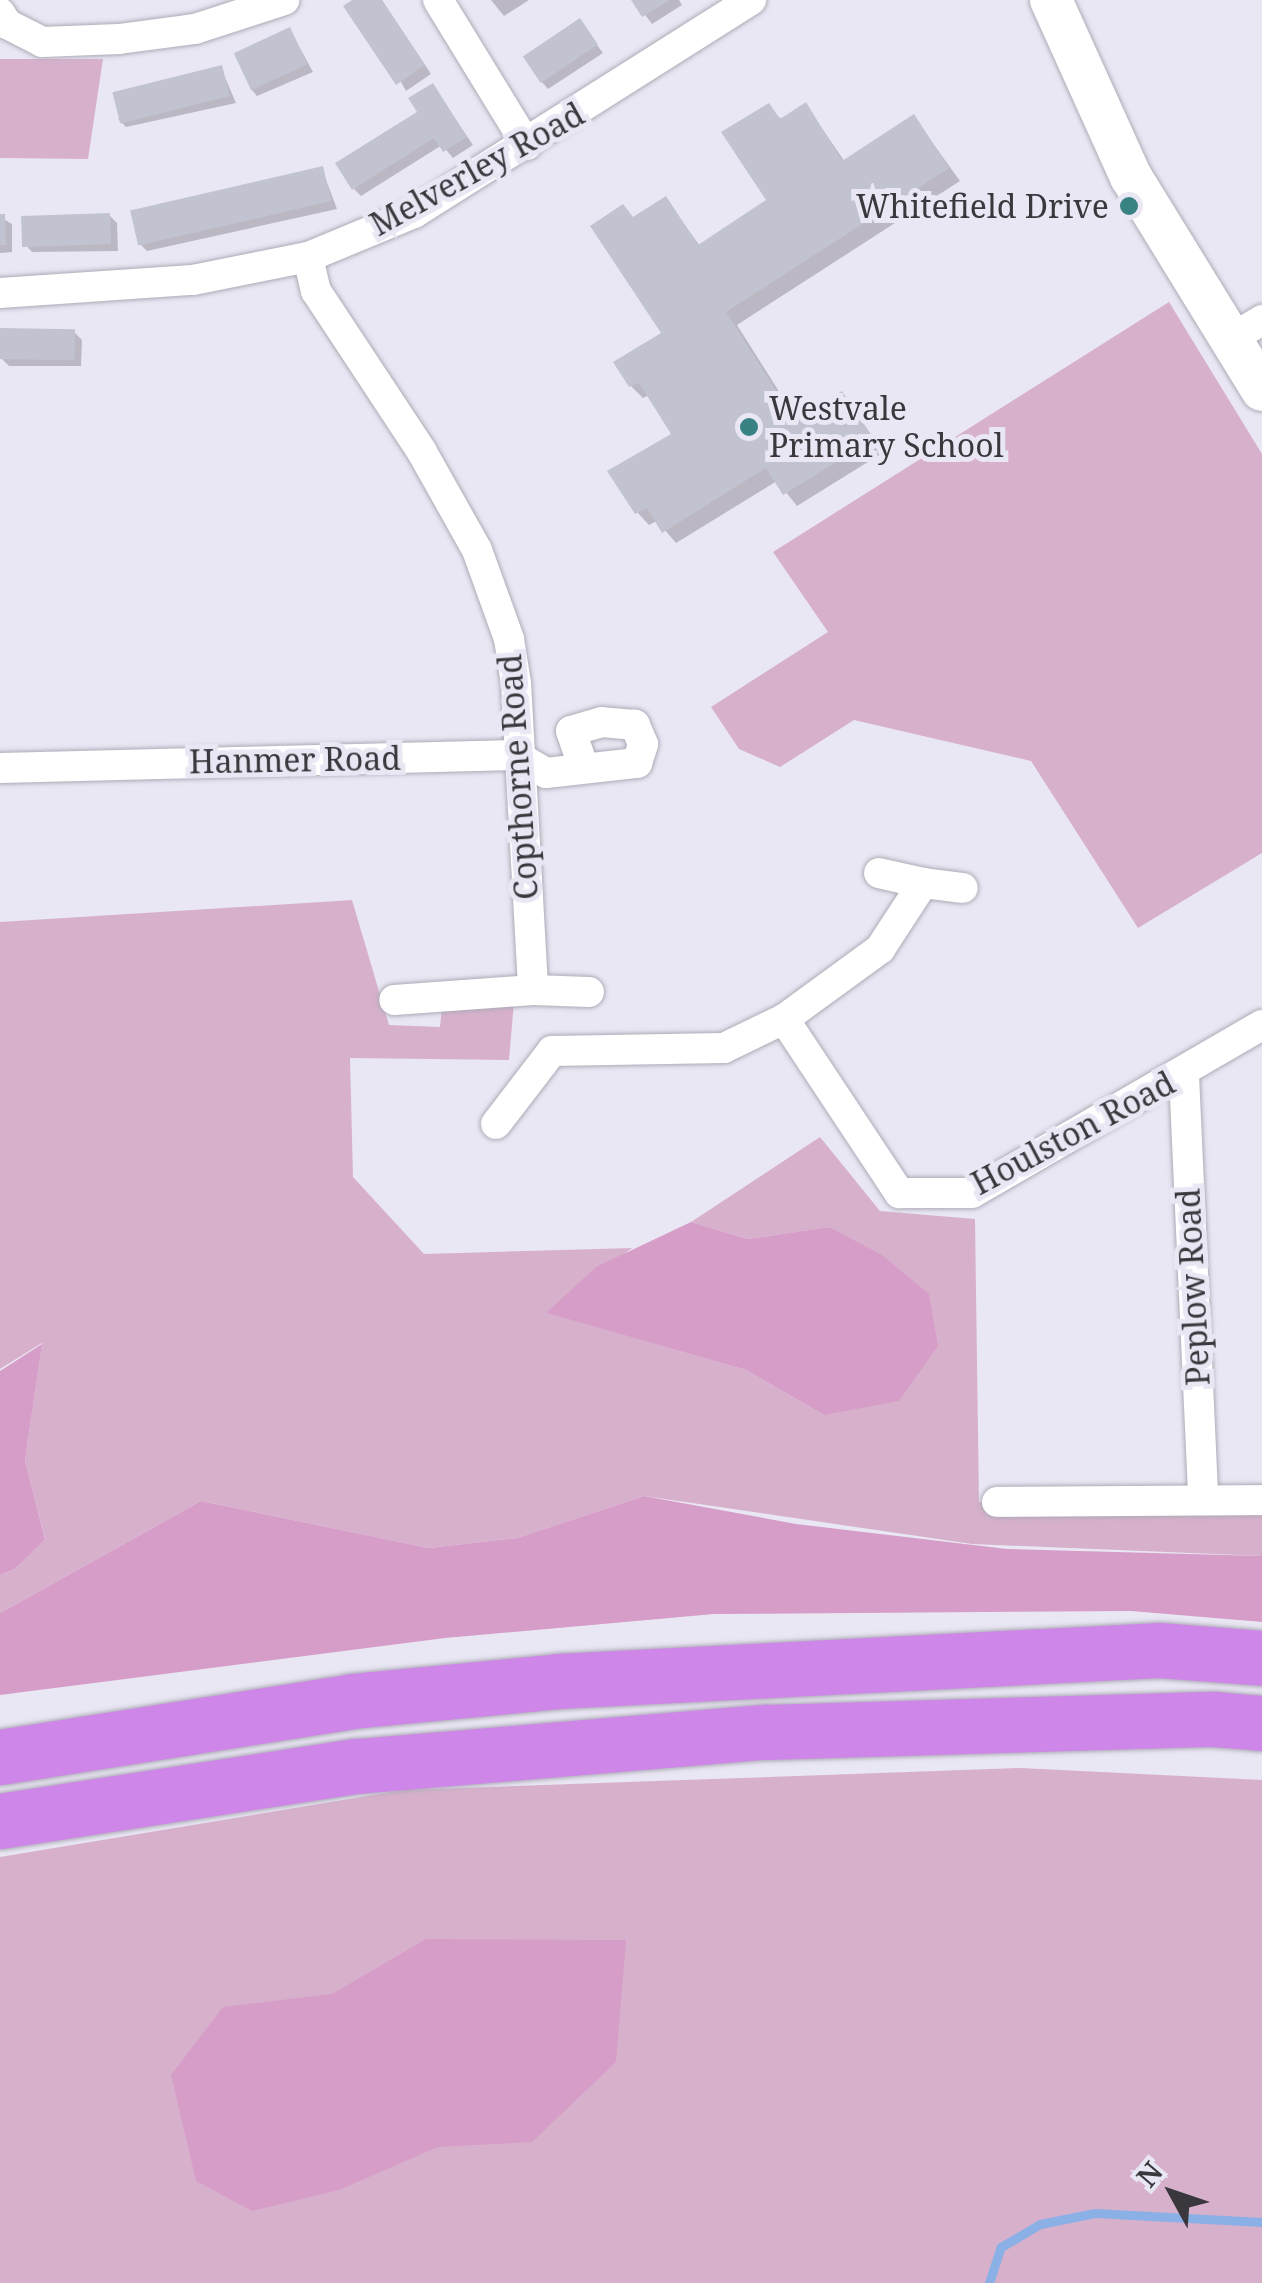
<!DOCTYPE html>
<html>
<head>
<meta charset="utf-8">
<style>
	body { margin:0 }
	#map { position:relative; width:1262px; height:2283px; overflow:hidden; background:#eae7f4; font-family:"Noto Serif",serif }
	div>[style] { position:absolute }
	.green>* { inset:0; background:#d7b1cc }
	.forest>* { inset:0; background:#d69dc8 }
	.shadow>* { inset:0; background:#0003 }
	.stream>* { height:9px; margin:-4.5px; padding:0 4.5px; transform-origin:4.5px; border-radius:4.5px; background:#8ab0e5 }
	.building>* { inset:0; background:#c1c4d0; transform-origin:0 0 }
	.roads { filter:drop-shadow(0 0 2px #aeabb7) drop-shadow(0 0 2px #aeabb7) }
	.street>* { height:30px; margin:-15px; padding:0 15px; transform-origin:15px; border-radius:15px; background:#fff }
	.secondary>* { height:42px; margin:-21px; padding:0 21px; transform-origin:21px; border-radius:21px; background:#fff }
	.highway>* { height:55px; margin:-27.5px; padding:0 27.5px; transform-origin:27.5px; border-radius:27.5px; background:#ce87e8 }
	.dots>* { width:28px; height:28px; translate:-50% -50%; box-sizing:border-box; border:5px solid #eae7f4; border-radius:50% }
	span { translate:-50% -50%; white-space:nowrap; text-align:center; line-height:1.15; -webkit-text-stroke:10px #eae7f4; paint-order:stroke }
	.street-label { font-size:32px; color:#3a383d }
	.poi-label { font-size:32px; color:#3a383d }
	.right { translate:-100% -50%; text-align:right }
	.left { translate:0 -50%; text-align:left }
	.north { position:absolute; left:1122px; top:2143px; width:100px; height:100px; -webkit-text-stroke:8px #eae7f4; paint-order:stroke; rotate:310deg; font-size:28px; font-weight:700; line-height:40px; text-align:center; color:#3a383d }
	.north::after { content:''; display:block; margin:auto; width:35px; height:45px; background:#3a383d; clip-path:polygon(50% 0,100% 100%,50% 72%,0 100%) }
</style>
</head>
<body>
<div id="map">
	<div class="green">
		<i style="clip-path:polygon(0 59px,103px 59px,88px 159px,0 158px)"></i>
		<i style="clip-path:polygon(1169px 302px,1262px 454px,1262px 853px,1138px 928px,1031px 761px,854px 720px,780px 767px,739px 749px,711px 707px,828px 632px,773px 552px)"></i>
		<i style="clip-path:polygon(352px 900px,389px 1025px,440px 1027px,443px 997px,514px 1002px,509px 1060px,350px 1058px,353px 1177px,424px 1254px,632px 1248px,547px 1313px,746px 1370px,824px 1415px,830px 1227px,748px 1239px,691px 1222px,820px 1137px,880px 1211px,975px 1219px,979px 1502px,1262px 1504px,1262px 1556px,972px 1544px,644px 1496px,517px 1538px,429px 1548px,201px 1501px,0 1613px,0 1575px,15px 1569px,45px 1538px,25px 1460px,42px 1343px,0 1369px,0 922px)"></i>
		<i style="clip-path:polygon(1021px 1768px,1262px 1780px,1262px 2283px,0 2283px,0 1857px,403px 1790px)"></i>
	</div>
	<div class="forest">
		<i style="clip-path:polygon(691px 1222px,748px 1239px,829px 1227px,882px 1255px,929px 1294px,938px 1346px,899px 1401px,824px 1415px,746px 1370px,546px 1313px,596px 1267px)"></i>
		<i style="clip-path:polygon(42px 1344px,25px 1460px,45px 1539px,15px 1569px,0 1575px,0 1371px)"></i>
		<i style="clip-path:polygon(644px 1496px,796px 1524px,1007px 1549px,1262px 1556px,1262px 1622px,1131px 1611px,714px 1614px,445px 1638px,0 1695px,0 1613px,201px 1501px,429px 1548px,517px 1538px)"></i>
		<i style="clip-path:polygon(426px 1939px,626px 1940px,616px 2062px,532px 2142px,438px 2147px,339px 2190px,252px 2211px,196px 2181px,171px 2075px,223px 2007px,332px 1994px)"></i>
	</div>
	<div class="shadow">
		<i style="clip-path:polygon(356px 0,382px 0,431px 74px,406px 91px)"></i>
		<i style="clip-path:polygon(491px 0,529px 0,504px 16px)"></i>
		<i style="clip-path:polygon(634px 0,679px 0,682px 5px,652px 24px)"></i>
		<i style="clip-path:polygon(579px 21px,603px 53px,548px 89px,541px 81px)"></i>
		<i style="clip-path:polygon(290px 30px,313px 72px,257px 96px,250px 88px)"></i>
		<i style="clip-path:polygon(221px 68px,236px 103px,126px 127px,118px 119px)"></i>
		<i style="clip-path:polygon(433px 86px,473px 145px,453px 158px,442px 145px,361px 196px,354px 189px,421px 113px)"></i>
		<i style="clip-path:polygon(806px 105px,845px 162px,914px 117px,960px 181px,737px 325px,797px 420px,841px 394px,884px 452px,797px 506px,777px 481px,676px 543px,657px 521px,649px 525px,637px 512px,674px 435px,649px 395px,643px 398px,631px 386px,664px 334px,634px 219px,666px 199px,700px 246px,769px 201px,768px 106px,783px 121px)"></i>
		<i style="clip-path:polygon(322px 169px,337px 209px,147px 251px,139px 243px)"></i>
		<i style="clip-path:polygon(109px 215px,117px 223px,118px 251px,32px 252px,25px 244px)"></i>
		<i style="clip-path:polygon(0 217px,12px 224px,12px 252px,0 253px)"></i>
		<i style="clip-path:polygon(74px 332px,82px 340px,81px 366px,9px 366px,1px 358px)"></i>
	</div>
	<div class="stream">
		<i style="left:989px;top:2283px;width:38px;rotate:-72deg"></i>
		<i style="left:1001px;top:2247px;width:45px;rotate:-30.5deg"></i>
		<i style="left:1040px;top:2224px;width:56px;rotate:-11.3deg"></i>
		<i style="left:1095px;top:2213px;width:167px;rotate:3.1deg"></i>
	</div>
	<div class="building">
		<i style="clip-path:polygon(352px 0,382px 0,425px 65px,396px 85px,343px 6px)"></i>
		<i style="clip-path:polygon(631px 0,670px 0,642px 17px)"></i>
		<i style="left:580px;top:18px;width:32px;height:69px;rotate:56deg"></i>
		<i style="left:290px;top:27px;width:41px;height:62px;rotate:65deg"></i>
		<i style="left:222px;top:65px;width:32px;height:113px;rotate:76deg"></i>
		<i style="clip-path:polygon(433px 83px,467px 137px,443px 152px,434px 138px,352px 190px,335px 163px,417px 112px,408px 98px)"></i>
		<i style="clip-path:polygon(806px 102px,842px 161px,914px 114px,949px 168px,726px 312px,794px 419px,842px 391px,874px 439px,783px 495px,766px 468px,662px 533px,647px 508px,635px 514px,607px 471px,671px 434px,639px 383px,629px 387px,613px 362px,661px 333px,590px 226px,623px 204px,633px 217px,666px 196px,698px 245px,766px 200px,721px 132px,769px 103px,780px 119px)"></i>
		<i style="left:323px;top:166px;width:36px;height:198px;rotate:77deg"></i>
		<i style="left:110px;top:213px;width:31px;height:89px;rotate:88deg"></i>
		<i style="clip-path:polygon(0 214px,5px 214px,6px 245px,0 245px)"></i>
		<i style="left:0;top:328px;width:75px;height:31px;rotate:1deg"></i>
	</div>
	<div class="roads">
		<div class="street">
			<i style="left:438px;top:0;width:170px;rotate:58.5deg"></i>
			<i style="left:0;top:13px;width:13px;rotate:58deg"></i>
			<i style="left:7px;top:24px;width:39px;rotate:27deg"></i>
			<i style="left:42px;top:42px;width:77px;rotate:-2.2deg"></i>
			<i style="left:119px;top:39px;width:77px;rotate:-7.5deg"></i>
			<i style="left:195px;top:29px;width:94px;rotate:-18deg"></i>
			<i style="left:308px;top:257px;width:35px;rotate:77deg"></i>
			<i style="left:316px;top:291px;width:193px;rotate:56.6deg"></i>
			<i style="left:422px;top:452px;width:112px;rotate:60.7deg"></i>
			<i style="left:477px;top:550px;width:95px;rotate:70.2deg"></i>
			<i style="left:509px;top:639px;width:45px;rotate:81deg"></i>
			<i style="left:516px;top:683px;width:307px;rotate:86.8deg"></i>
			<i style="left:533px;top:990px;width:139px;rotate:175.9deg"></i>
			<i style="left:0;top:293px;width:193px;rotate:-3.9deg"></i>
			<i style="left:193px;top:280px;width:117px;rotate:-11.3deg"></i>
			<i style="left:308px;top:257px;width:115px;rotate:-22.5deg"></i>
			<i style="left:414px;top:213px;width:399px;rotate:-32.3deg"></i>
			<i style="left:1229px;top:340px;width:39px;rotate:-31deg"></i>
			<i style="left:0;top:768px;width:515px;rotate:-1.45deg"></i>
			<i style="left:515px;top:755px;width:36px;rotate:30deg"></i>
			<i style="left:546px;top:773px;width:92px;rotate:-6.3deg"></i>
			<i style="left:637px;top:763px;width:20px;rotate:-72deg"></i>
			<i style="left:643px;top:744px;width:21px;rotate:-113deg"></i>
			<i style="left:635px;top:725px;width:33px;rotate:-175deg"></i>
			<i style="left:602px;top:722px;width:32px;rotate:164deg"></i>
			<i style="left:571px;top:731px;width:36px;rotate:71deg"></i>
			<i style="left:923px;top:883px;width:40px;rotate:7.1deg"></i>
			<i style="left:533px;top:990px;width:56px;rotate:2deg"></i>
			<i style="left:784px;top:1019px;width:209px;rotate:56.5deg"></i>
			<i style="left:899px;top:1193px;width:73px"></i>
			<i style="left:972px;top:1193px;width:335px;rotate:-30.1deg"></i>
			<i style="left:1184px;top:1075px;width:424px;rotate:87.4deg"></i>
			<i style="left:496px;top:1124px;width:92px;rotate:-52.5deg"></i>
			<i style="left:552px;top:1051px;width:172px;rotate:-1deg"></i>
			<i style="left:724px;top:1048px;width:67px;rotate:-25.8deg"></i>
			<i style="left:784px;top:1019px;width:119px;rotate:-36.1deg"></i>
			<i style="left:880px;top:949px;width:79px;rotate:-56.9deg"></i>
			<i style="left:923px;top:883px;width:45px;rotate:-167.2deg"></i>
			<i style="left:997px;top:1502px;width:265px;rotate:-0.4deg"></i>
		</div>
		<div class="secondary">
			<i style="left:1051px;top:0;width:194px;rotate:65.7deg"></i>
			<i style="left:1131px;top:177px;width:250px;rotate:58.4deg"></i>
		</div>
		<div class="highway">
			<i style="left:0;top:1757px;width:356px;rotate:-9deg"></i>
			<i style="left:352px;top:1701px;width:207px;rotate:-5.5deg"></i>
			<i style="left:558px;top:1681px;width:602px;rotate:-2.95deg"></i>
			<i style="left:1159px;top:1650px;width:103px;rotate:4.4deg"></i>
			<i style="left:0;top:1821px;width:361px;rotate:-8.8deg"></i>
			<i style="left:357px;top:1766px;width:410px;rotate:-4.8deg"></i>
			<i style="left:766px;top:1732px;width:448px;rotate:-1.7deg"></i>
			<i style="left:1214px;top:1719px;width:48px;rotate:4.8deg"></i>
		</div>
	</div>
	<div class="dots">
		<i style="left:1129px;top:206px;background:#398284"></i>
		<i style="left:749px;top:427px;background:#398284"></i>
	</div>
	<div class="street-label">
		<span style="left:477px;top:169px;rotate:-29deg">Melverley Road</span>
		<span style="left:295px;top:760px;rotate:-1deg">Hanmer Road</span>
		<span style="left:518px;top:777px;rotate:-94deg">Copthorne Road</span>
		<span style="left:1073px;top:1133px;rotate:-28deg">Houlston Road</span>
		<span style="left:1193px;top:1287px;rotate:-93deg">Peplow Road</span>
	</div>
	<div class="poi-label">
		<span class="right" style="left:1109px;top:206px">Whitefield Drive</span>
		<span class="left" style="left:769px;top:427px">Westvale<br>Primary School</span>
	</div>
	<div class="north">N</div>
</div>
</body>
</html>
